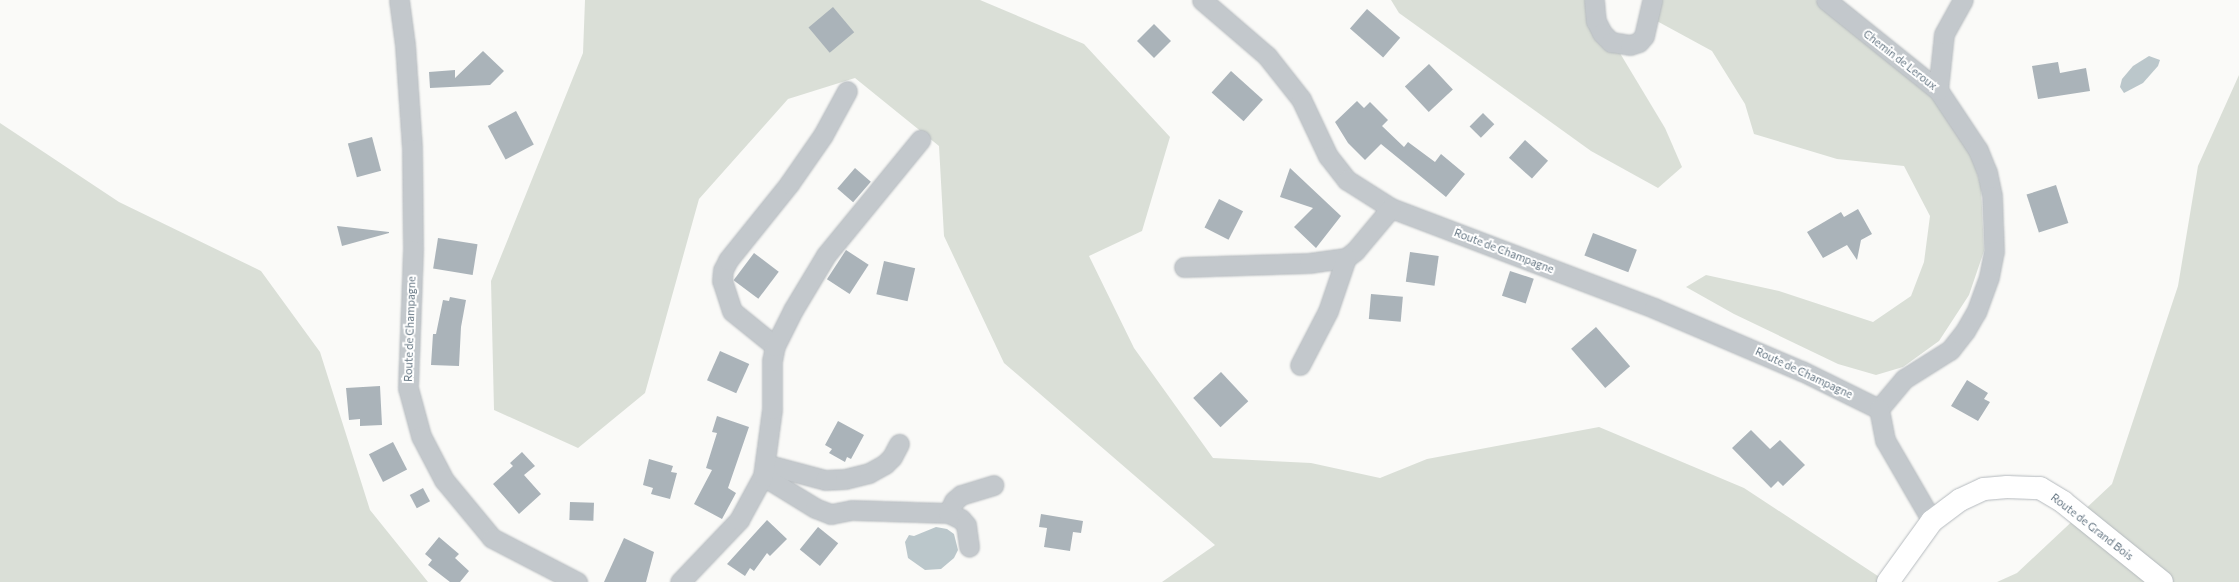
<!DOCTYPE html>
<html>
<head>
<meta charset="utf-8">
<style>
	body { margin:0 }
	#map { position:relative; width:2239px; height:582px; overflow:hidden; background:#fafaf8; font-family:Commissioner,sans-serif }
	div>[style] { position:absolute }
	.green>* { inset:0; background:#dadfd7 }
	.water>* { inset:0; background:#bbc7cb }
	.building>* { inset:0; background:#aab3b9; transform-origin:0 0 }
	.roads { filter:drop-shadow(0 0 1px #b5babe) drop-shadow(0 0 1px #b5babe) }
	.minor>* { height:19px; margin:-9.5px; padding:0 9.5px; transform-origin:9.5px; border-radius:9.5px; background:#c3c8cc }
	.major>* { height:22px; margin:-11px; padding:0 11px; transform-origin:11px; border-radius:11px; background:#fff }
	span { translate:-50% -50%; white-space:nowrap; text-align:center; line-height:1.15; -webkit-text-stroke:4px #fff; paint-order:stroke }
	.street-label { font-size:11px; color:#657683 }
</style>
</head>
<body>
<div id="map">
	<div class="green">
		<i style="clip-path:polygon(585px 0,980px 0,1084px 44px,1170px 137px,1142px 231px,1089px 256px,1134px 348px,1213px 458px,1311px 463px,1380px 478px,1427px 459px,1599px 427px,1744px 488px,1887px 582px,1162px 582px,1215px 545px,1004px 363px,944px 236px,939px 146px,855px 78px,788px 99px,699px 199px,645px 393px,578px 448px,494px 410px,491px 281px,583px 53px)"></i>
		<i style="clip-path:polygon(1391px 0,1588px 0,1665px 128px,1682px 167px,1658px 188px,1591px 151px,1399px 13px)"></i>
		<i style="clip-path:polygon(1660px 0,1816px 0,1848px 29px,1932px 93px,1969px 146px,1981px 186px,1984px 251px,1969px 295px,1939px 341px,1903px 367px,1876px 375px,1838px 364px,1734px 314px,1686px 287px,1706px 275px,1779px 291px,1873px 322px,1911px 296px,1924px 262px,1930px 216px,1904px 166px,1837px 159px,1754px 134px,1745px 104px,1712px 51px,1655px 20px)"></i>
		<i style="clip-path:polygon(2239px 75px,2239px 582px,1997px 582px,2017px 573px,2112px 484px,2178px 286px,2198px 166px)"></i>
		<i style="clip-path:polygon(0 123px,119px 202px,261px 271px,320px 352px,370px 510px,428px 582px,0 582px)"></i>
	</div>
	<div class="water">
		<i style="clip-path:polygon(2149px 56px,2160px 60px,2158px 66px,2143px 83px,2124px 93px,2120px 87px,2122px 79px,2133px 66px)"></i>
		<i style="clip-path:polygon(936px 527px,947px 529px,954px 534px,958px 550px,954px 558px,941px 569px,925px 570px,908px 558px,905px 542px,909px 535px,914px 536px)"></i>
	</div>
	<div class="building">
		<i style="left:833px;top:7px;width:33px;height:32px;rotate:50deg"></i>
		<i style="left:1367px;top:9px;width:44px;height:26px;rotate:41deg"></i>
		<i style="left:1154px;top:24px;width:24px;height:24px;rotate:45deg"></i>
		<i style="clip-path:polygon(483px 51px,504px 71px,490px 85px,430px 88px,429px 72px,455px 70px,455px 78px)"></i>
		<i style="clip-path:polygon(2058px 62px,2060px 73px,2086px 68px,2090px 91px,2038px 99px,2032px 66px)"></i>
		<i style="left:1429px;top:64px;width:35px;height:33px;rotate:47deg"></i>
		<i style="left:1231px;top:71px;width:43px;height:29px;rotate:42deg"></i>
		<i style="clip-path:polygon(1357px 101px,1364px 108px,1370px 102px,1388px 120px,1382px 126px,1404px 147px,1408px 142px,1435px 162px,1441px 154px,1465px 174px,1446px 197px,1381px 144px,1365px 160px,1348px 143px,1335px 122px)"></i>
		<i style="left:516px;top:111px;width:38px;height:32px;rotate:62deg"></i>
		<i style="left:1483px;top:113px;width:16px;height:19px;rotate:45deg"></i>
		<i style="left:372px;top:137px;width:35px;height:25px;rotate:75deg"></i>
		<i style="left:1525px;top:140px;width:31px;height:24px;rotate:42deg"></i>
		<i style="left:855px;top:168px;width:21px;height:27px;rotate:41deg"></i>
		<i style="clip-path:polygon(1290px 168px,1341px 216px,1316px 248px,1294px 227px,1313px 208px,1280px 197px)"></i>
		<i style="left:2056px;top:185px;width:40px;height:31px;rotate:72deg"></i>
		<i style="left:1219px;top:199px;width:27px;height:32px;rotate:27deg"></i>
		<i style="clip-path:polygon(1858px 209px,1872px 234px,1861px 240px,1857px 260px,1847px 245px,1823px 258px,1807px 232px,1841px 212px,1844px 217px)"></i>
		<i style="clip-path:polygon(337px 226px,389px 232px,389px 233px,342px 246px)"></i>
		<i style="left:1593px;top:233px;width:47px;height:24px;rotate:21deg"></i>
		<i style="left:438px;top:238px;width:40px;height:31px;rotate:9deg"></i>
		<i style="left:846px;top:250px;width:27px;height:35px;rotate:33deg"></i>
		<i style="left:1410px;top:252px;width:29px;height:30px;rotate:8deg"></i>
		<i style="left:754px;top:253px;width:31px;height:34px;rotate:37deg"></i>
		<i style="left:884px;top:261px;width:32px;height:34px;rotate:13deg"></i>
		<i style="left:1510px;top:271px;width:25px;height:26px;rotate:18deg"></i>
		<i style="left:1371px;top:294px;width:32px;height:25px;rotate:5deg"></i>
		<i style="clip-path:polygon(450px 297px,466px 300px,461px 327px,459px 366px,431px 365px,433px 334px,436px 334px,443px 300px,449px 301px)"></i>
		<i style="left:1596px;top:327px;width:52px;height:33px;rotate:49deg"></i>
		<i style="left:720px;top:351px;width:32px;height:32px;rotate:24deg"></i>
		<i style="left:1221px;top:372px;width:40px;height:38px;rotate:47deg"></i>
		<i style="clip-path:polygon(1967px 380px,1988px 393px,1984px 399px,1990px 402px,1978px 421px,1951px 406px)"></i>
		<i style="clip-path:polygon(380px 386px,382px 425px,360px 426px,360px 419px,349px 420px,346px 388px)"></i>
		<i style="clip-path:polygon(717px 416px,749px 427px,728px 488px,736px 493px,722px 519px,694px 504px,712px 470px,706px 468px,717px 433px,712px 432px)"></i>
		<i style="clip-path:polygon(838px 421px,864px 435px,851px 459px,847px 457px,845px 462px,829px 453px,832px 449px,825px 445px)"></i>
		<i style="clip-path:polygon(1751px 430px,1770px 449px,1780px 440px,1805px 465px,1783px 486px,1778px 481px,1771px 488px,1732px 448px)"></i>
		<i style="left:393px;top:442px;width:31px;height:27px;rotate:63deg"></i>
		<i style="clip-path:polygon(522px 452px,535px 466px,524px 475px,541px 494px,519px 514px,493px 484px,513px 466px,510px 463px)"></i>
		<i style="clip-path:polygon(649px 459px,673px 466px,671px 472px,677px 473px,670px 499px,651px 494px,653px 488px,643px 485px)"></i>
		<i style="left:423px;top:488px;width:15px;height:15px;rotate:62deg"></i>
		<i style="left:570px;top:502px;width:24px;height:18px;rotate:2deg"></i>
		<i style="clip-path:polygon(1041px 514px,1083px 521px,1081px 533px,1073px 532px,1070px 551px,1044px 547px,1047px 528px,1039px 527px)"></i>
		<i style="clip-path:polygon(767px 520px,787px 539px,770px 556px,767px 553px,754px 571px,750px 568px,745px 576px,727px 564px)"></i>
		<i style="left:818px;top:527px;width:26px;height:29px;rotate:39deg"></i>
		<i style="clip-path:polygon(439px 537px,459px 554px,455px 558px,469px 571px,460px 582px,450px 582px,428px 565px,432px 560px,425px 554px)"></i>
		<i style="clip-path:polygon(624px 538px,654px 552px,646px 582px,604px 582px)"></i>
	</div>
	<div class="roads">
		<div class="minor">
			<i style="left:399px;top:0;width:45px;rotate:82.4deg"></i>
			<i style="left:405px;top:45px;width:104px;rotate:86.1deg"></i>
			<i style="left:412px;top:149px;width:101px;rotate:89.4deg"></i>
			<i style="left:413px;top:250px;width:138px;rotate:92.1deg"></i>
			<i style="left:408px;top:388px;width:50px;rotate:74.8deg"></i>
			<i style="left:421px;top:436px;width:50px;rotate:62.4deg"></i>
			<i style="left:444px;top:480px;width:75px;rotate:50.4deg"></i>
			<i style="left:492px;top:538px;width:96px;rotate:27.4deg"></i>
			<i style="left:1202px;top:0;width:86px;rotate:40.7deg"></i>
			<i style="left:1267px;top:56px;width:55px;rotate:51.7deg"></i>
			<i style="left:1301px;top:99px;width:63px;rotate:64.7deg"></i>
			<i style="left:1328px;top:156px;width:31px;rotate:52deg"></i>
			<i style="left:1347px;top:180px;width:52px;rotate:32.5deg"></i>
			<i style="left:1391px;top:208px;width:281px;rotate:20.8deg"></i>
			<i style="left:1654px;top:308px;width:161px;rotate:23.1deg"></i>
			<i style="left:1802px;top:371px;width:86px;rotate:26.3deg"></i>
			<i style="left:1594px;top:0;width:21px;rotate:85deg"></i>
			<i style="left:1596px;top:21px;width:13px;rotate:63deg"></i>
			<i style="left:1602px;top:33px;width:13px;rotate:45deg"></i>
			<i style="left:1611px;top:42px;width:19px;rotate:9deg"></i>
			<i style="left:1630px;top:45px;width:9px;rotate:-18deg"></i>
			<i style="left:1639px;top:42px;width:8px;rotate:-50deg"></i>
			<i style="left:1644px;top:36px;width:37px;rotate:-77deg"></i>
			<i style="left:1826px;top:0;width:144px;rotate:38.8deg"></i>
			<i style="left:1938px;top:90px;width:72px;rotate:56.3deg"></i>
			<i style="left:1978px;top:150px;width:24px;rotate:68deg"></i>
			<i style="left:1987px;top:172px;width:25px;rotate:78deg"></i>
			<i style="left:1992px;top:196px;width:55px;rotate:87.9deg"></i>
			<i style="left:1994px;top:251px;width:26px;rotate:101deg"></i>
			<i style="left:1989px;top:277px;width:37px;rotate:110deg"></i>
			<i style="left:1976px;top:312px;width:22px;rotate:120deg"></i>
			<i style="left:1965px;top:331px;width:24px;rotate:128deg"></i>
			<i style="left:1950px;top:350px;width:54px;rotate:147.8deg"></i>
			<i style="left:1904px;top:379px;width:39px;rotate:130deg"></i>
			<i style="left:1879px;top:409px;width:32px;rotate:79deg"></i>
			<i style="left:1885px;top:440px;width:94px;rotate:59.9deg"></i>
			<i style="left:1938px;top:90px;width:56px;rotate:-83.9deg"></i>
			<i style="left:1944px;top:34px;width:39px;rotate:-61deg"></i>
			<i style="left:1184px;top:267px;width:125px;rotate:-1.8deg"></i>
			<i style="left:1309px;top:263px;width:37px;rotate:-8deg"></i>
			<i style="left:1346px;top:258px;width:11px;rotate:-38deg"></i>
			<i style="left:1355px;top:251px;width:56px;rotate:-50.1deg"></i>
			<i style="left:775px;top:346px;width:55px;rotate:-140.9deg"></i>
			<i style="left:732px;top:311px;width:32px;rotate:-108deg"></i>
			<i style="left:722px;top:281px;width:11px;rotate:-85deg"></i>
			<i style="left:723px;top:270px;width:11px;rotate:-63deg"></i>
			<i style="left:728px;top:260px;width:97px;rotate:-51.2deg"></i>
			<i style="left:789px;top:184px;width:60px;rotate:-55.2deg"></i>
			<i style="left:823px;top:135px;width:50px;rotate:-61.4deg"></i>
			<i style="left:1300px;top:365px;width:61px;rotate:-62.6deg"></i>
			<i style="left:1328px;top:311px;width:56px;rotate:-71.2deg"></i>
			<i style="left:765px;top:464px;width:62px;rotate:14.9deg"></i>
			<i style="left:825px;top:480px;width:20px;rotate:-3deg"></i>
			<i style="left:845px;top:479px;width:25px;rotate:-14deg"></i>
			<i style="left:869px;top:473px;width:18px;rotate:-29deg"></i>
			<i style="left:885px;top:464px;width:10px;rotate:-45deg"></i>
			<i style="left:892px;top:457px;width:15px;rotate:-62deg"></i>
			<i style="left:763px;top:476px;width:61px;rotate:31.6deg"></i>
			<i style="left:815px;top:508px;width:17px;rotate:21deg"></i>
			<i style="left:831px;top:514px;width:21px;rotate:-11deg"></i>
			<i style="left:852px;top:510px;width:96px;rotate:1.8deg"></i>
			<i style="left:948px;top:513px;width:14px;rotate:25deg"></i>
			<i style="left:961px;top:519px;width:8px;rotate:50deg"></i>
			<i style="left:966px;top:525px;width:22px;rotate:82deg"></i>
			<i style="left:948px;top:513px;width:13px;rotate:-63deg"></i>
			<i style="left:954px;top:501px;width:9px;rotate:-41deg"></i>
			<i style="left:961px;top:495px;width:34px;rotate:-17deg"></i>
			<i style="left:680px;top:582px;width:86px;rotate:-46.4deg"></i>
			<i style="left:739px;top:520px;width:50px;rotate:-61.4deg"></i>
			<i style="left:763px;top:476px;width:68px;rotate:-82.3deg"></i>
			<i style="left:772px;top:409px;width:48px;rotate:-90deg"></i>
			<i style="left:772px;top:361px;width:15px;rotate:-79deg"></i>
			<i style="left:775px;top:346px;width:40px;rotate:-63.4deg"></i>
			<i style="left:793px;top:310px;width:64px;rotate:-59deg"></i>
			<i style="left:826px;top:255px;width:149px;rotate:-50.7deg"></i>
		</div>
		<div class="major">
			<i style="left:1888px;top:582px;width:75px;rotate:-54.2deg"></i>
			<i style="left:1932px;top:521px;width:35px;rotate:-37deg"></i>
			<i style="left:1960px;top:500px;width:26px;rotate:-25deg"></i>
			<i style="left:1984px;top:489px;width:23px;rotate:-5deg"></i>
			<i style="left:2007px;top:487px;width:33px;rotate:2deg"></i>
			<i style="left:2040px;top:488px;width:27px;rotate:31deg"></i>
			<i style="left:2063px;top:502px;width:127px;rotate:38.9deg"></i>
		</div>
	</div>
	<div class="street-label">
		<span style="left:1900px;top:60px;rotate:38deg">Chemin de Leroux</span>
		<span style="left:1504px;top:251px;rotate:21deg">Route de Champagne</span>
		<span style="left:410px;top:329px;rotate:-88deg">Route de Champagne</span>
		<span style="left:1804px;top:373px;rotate:25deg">Route de Champagne</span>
		<span style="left:2092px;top:527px;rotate:38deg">Route de Grand Bois</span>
	</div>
</div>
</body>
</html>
